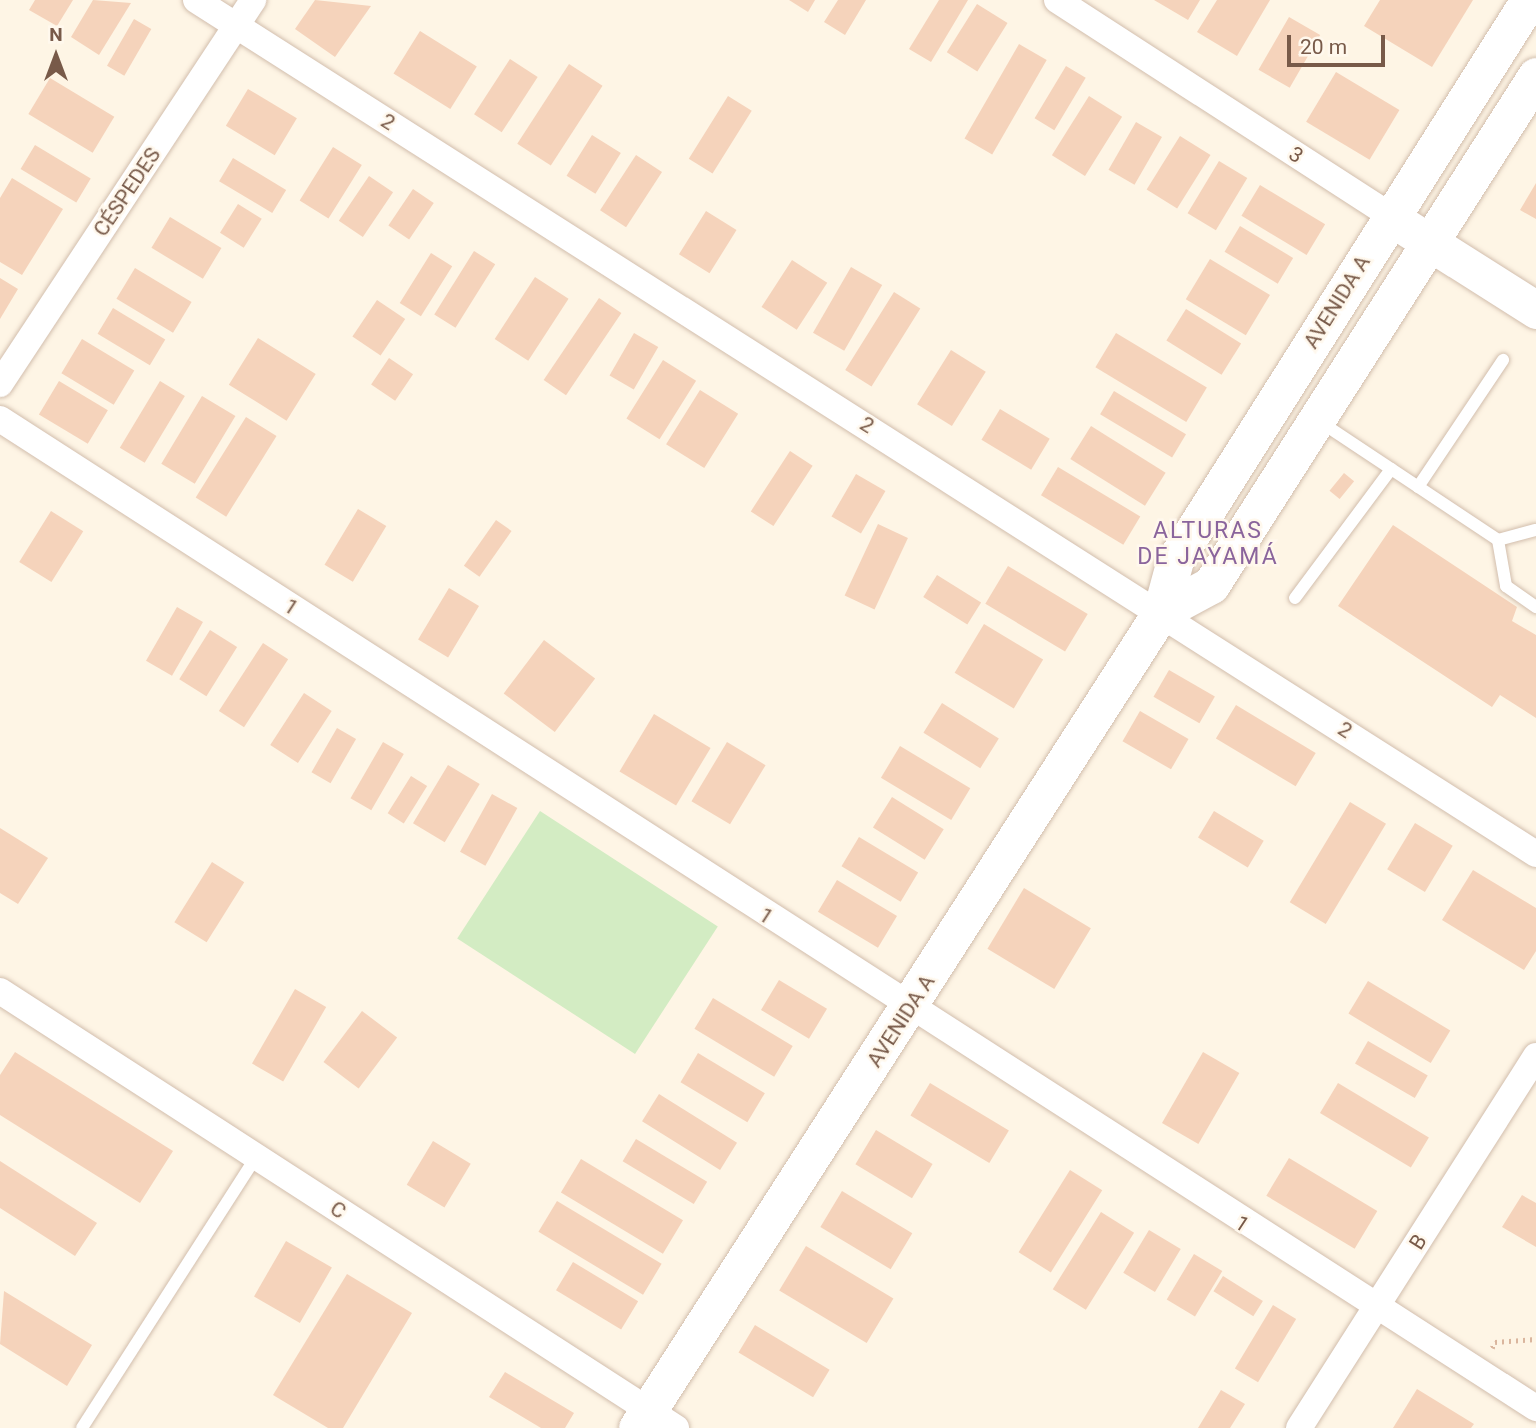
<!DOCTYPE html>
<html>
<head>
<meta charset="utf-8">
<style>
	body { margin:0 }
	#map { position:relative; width:1536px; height:1428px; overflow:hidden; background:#fef5e5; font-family:Roboto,sans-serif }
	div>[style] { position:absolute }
	.green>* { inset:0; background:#d3ecc3; transform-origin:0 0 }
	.building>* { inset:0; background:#f5d3bb; transform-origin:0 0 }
	.path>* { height:4.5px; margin-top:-2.25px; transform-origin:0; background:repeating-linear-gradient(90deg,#dab69e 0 2px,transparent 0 7px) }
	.roads { filter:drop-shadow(0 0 2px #d2bead) drop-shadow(0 0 2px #d2bead) }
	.lane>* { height:12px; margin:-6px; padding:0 6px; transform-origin:6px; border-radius:6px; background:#fff }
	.street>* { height:26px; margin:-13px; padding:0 13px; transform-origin:13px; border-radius:13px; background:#fff }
	.secondary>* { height:37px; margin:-18.5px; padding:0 18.5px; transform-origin:18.5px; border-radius:18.5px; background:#fff }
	span { translate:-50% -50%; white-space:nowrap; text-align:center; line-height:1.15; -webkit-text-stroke:5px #fff8ed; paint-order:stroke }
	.street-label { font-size:21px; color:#785a49 }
	.neighbourhood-label { font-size:23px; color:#8a649c; letter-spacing:2px }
	.north { position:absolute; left:21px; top:21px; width:70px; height:70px; -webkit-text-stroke:5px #fff8ed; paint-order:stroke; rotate:0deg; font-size:19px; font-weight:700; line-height:28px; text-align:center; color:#785a49 }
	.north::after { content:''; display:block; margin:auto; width:24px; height:32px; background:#785a49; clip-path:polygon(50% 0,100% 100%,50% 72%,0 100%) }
	.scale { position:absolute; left:1287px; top:35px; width:98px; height:32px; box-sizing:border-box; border:4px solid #785a49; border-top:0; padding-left:9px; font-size:21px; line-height:24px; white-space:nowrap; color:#785a49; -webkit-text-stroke:5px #fff8ed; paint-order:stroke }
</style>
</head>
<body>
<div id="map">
	<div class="green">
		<i style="left:540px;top:811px;width:212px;height:152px;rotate:33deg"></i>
	</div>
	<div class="building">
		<i style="clip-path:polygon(35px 0,73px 0,57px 26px,29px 10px)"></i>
		<i style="clip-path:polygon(93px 0,131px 3px,99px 55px,71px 37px)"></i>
		<i style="clip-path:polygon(315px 0,371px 6px,335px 57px,295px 29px)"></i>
		<i style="clip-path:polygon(789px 0,815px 0,808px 12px)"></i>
		<i style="clip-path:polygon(838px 0,866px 0,845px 35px,824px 22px)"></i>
		<i style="clip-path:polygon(939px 0,968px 0,931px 62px,909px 49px)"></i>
		<i style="clip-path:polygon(1154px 0,1200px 0,1188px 20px)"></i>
		<i style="clip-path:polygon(1217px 0,1270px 0,1237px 56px,1197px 32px)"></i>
		<i style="clip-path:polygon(1380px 0,1473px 0,1432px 67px,1364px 26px)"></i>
		<i style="left:977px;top:4px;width:36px;height:57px;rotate:32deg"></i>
		<i style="left:1289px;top:17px;width:36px;height:61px;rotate:30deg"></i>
		<i style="left:134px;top:19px;width:20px;height:54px;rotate:30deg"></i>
		<i style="left:420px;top:31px;width:67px;height:50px;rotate:32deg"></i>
		<i style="left:1019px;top:44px;width:32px;height:109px;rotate:30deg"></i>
		<i style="left:510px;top:59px;width:33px;height:66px;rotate:33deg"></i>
		<i style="left:569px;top:64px;width:40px;height:95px;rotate:33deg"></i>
		<i style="left:1066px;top:66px;width:23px;height:61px;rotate:31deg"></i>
		<i style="left:1336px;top:72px;width:74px;height:58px;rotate:31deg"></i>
		<i style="left:50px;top:78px;width:75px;height:42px;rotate:31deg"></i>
		<i style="left:248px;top:89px;width:57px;height:43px;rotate:31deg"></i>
		<i style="left:728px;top:96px;width:28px;height:74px;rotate:32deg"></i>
		<i style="left:1089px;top:96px;width:39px;height:70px;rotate:32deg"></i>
		<i style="left:1136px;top:122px;width:30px;height:55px;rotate:30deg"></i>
		<i style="left:592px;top:135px;width:34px;height:48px;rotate:32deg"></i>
		<i style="left:1180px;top:136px;width:36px;height:63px;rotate:32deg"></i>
		<i style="left:35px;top:145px;width:65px;height:28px;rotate:31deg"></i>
		<i style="left:333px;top:147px;width:34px;height:63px;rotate:32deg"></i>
		<i style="left:636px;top:155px;width:31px;height:66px;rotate:33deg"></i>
		<i style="left:233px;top:158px;width:62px;height:27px;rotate:31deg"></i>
		<i style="left:1219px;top:161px;width:33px;height:61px;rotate:31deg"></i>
		<i style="left:369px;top:176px;width:29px;height:54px;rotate:34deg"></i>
		<i style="clip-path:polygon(12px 178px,63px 209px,22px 275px,0 262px,0 198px)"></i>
		<i style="clip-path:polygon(1536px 183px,1536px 219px,1520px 210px)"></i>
		<i style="left:1260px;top:185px;width:76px;height:36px;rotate:31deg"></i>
		<i style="left:413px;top:189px;width:25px;height:44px;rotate:34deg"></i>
		<i style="left:238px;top:204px;width:28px;height:34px;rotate:32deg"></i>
		<i style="left:706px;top:211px;width:36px;height:51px;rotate:32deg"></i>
		<i style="left:170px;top:217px;width:60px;height:36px;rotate:31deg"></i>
		<i style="left:1240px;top:226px;width:62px;height:30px;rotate:31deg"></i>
		<i style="left:474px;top:251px;width:25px;height:75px;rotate:32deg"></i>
		<i style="left:431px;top:253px;width:25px;height:59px;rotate:32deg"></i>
		<i style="left:1210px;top:259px;width:70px;height:47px;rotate:31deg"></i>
		<i style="left:792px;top:260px;width:42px;height:56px;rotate:33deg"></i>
		<i style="left:851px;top:267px;width:36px;height:76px;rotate:30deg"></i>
		<i style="left:135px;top:268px;width:66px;height:36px;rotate:31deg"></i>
		<i style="left:535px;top:277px;width:40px;height:74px;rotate:33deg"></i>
		<i style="clip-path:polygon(0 278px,18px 289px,0 319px)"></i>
		<i style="left:894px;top:292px;width:31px;height:92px;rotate:32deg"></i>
		<i style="left:599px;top:298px;width:27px;height:99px;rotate:34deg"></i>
		<i style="left:377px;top:300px;width:34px;height:44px;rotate:34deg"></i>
		<i style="left:113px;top:308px;width:61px;height:30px;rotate:31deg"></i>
		<i style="left:1186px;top:309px;width:65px;height:37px;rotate:32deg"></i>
		<i style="left:634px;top:333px;width:28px;height:49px;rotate:30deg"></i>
		<i style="left:1116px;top:333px;width:106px;height:40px;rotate:31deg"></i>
		<i style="left:258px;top:338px;width:68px;height:55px;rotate:32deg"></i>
		<i style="left:82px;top:339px;width:61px;height:40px;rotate:31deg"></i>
		<i style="left:951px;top:350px;width:41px;height:64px;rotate:32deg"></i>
		<i style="left:389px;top:358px;width:29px;height:32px;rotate:34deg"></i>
		<i style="left:663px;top:360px;width:39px;height:69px;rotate:32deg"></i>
		<i style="left:59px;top:381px;width:57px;height:39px;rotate:31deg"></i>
		<i style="left:160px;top:381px;width:29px;height:78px;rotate:31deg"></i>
		<i style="left:700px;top:390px;width:45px;height:64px;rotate:32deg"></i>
		<i style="left:1114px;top:391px;width:84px;height:27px;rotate:31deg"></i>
		<i style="left:202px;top:396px;width:39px;height:79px;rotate:31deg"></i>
		<i style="left:1000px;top:409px;width:58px;height:36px;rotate:31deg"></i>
		<i style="left:246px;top:417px;width:36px;height:95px;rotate:32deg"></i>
		<i style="left:1091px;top:426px;width:88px;height:39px;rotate:32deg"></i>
		<i style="left:790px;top:451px;width:27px;height:72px;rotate:33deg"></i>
		<i style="left:1058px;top:467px;width:96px;height:33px;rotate:31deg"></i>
		<i style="left:1344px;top:473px;width:13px;height:23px;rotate:39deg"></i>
		<i style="left:856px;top:474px;width:34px;height:49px;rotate:30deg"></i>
		<i style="left:358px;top:509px;width:33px;height:65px;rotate:31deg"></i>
		<i style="left:51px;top:511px;width:38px;height:60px;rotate:32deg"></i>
		<i style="left:496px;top:520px;width:19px;height:56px;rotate:35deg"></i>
		<i style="left:878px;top:524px;width:33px;height:79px;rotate:25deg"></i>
		<i style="clip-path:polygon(1393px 525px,1517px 607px,1512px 621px,1536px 635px,1536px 718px,1500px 695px,1492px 707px,1338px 606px)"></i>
		<i style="left:1008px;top:566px;width:93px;height:44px;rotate:31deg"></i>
		<i style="left:937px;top:575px;width:52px;height:26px;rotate:32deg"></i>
		<i style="left:449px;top:588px;width:35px;height:60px;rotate:31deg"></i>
		<i style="left:177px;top:607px;width:30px;height:62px;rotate:30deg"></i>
		<i style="left:984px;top:624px;width:69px;height:57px;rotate:31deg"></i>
		<i style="left:210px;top:630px;width:32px;height:58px;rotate:32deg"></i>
		<i style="left:544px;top:640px;width:64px;height:67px;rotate:37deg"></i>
		<i style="left:263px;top:643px;width:30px;height:81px;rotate:33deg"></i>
		<i style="left:1169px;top:670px;width:53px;height:31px;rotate:30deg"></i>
		<i style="left:304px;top:693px;width:33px;height:62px;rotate:33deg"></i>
		<i style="left:942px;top:703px;width:67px;height:35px;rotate:32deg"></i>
		<i style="left:1236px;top:705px;width:93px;height:39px;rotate:31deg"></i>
		<i style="left:1140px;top:711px;width:56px;height:35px;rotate:30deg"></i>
		<i style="left:654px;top:714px;width:66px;height:67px;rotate:31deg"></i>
		<i style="left:337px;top:728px;width:22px;height:51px;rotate:30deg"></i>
		<i style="left:383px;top:742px;width:24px;height:65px;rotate:30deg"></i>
		<i style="left:727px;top:742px;width:45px;height:69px;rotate:31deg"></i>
		<i style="left:900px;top:746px;width:82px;height:37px;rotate:31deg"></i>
		<i style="left:448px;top:765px;width:37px;height:68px;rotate:31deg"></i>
		<i style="left:411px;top:776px;width:19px;height:44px;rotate:32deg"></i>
		<i style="left:492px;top:794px;width:29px;height:66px;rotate:29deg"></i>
		<i style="left:892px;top:797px;width:61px;height:36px;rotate:32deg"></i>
		<i style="left:1350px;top:802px;width:42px;height:117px;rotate:31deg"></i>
		<i style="left:1214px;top:811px;width:58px;height:31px;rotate:31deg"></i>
		<i style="left:1415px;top:823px;width:44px;height:54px;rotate:31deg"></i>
		<i style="clip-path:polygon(0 828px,48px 858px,18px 904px,0 893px)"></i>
		<i style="left:859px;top:837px;width:69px;height:34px;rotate:31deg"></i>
		<i style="left:212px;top:862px;width:38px;height:71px;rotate:32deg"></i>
		<i style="clip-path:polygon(1473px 870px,1536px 908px,1536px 951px,1524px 970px,1442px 920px)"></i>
		<i style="left:837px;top:880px;width:70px;height:37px;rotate:31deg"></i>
		<i style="left:1024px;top:888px;width:78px;height:71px;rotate:31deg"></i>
		<i style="left:779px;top:980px;width:56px;height:35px;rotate:31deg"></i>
		<i style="left:1368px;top:981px;width:96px;height:38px;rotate:31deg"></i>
		<i style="left:295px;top:989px;width:36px;height:86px;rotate:30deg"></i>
		<i style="left:713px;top:998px;width:93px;height:36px;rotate:31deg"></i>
		<i style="left:362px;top:1011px;width:44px;height:64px;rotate:37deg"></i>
		<i style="left:1368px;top:1041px;width:69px;height:26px;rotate:30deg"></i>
		<i style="clip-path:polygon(15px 1052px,173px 1151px,140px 1203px,0 1115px,0 1075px)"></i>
		<i style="left:1203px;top:1052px;width:42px;height:82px;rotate:30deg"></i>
		<i style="left:698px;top:1053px;width:78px;height:34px;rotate:31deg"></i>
		<i style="left:930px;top:1083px;width:92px;height:38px;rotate:31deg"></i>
		<i style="left:1338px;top:1083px;width:106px;height:35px;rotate:31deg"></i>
		<i style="left:659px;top:1094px;width:92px;height:32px;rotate:32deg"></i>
		<i style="left:876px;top:1130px;width:66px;height:40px;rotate:31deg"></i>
		<i style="left:636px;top:1139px;width:83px;height:26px;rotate:31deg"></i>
		<i style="left:433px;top:1141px;width:44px;height:51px;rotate:31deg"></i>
		<i style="left:1289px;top:1158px;width:103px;height:44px;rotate:31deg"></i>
		<i style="left:581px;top:1159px;width:119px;height:39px;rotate:31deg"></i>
		<i style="clip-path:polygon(0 1161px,97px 1223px,75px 1256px,0 1208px)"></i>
		<i style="left:1070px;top:1170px;width:38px;height:97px;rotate:32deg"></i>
		<i style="left:842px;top:1191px;width:82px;height:42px;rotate:31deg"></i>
		<i style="clip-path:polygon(1522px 1195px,1536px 1203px,1536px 1247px,1502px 1227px)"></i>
		<i style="left:557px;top:1201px;width:122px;height:36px;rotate:31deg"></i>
		<i style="left:1101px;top:1212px;width:39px;height:91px;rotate:32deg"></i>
		<i style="left:1149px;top:1230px;width:37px;height:50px;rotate:31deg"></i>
		<i style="left:286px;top:1241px;width:53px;height:64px;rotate:30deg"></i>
		<i style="left:806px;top:1246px;width:102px;height:52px;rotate:31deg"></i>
		<i style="left:1194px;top:1254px;width:33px;height:53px;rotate:31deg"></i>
		<i style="left:573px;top:1262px;width:76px;height:33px;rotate:31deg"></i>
		<i style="clip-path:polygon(347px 1274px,412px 1313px,343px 1428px,328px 1428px,273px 1395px)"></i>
		<i style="left:1223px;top:1276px;width:47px;height:18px;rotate:32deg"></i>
		<i style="clip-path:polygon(4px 1291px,92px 1345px,67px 1386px,0 1344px)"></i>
		<i style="left:1273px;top:1305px;width:27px;height:74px;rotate:31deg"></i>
		<i style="left:755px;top:1325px;width:87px;height:32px;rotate:31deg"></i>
		<i style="clip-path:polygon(505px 1372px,574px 1413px,565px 1428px,541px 1428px,489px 1397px)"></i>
		<i style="clip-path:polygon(1417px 1389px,1474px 1424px,1471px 1428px,1393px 1428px)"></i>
		<i style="clip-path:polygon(1221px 1390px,1245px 1404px,1230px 1428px,1198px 1428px)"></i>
	</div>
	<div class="path">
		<i style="left:1492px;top:1348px;width:7px;rotate:-63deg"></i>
		<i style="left:1495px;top:1342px;width:41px;rotate:-4.2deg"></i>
	</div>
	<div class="roads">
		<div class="lane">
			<i style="left:1319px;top:421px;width:215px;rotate:33.6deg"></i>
			<i style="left:1418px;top:487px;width:153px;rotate:-56.2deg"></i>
			<i style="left:1498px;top:540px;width:47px;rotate:80.1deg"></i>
			<i style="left:1506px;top:586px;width:37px;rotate:35deg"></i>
			<i style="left:1498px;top:540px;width:39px;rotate:-15deg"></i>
			<i style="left:1295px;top:598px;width:161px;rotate:-53.3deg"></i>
			<i style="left:82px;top:1428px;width:322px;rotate:-57.3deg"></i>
		</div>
		<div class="street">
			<i style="left:196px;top:0;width:1589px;rotate:32.51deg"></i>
			<i style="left:1057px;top:0;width:398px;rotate:32.9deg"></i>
			<i style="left:0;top:384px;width:460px;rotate:-56.6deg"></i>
			<i style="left:0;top:419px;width:1827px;rotate:32.78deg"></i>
			<i style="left:0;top:991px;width:805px;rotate:32.88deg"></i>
			<i style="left:1299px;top:1428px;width:441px;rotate:-57.5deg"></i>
		</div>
		<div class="secondary">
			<i style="left:1407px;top:228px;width:153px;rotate:32.4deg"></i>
			<i style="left:1161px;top:612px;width:57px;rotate:-28.4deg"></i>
			<i style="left:1211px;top:585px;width:604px;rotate:-57.44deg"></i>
			<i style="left:637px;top:1428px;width:970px;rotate:-57.29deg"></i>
			<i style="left:1161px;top:612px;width:54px;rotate:-74.9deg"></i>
			<i style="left:1175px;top:560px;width:663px;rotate:-57.7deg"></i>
		</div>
	</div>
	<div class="street-label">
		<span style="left:388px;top:122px;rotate:32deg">2</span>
		<span style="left:1296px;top:155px;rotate:33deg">3</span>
		<span style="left:127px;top:192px;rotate:-56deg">CÉSPEDES</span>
		<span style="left:1337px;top:302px;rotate:-58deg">AVENIDA A</span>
		<span style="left:867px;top:425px;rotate:32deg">2</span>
		<span style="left:291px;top:607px;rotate:33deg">1</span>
		<span style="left:1345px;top:730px;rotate:33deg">2</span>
		<span style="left:766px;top:916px;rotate:33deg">1</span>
		<span style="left:901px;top:1021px;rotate:-57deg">AVENIDA A</span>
		<span style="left:338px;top:1210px;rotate:33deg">C</span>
		<span style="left:1242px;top:1224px;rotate:33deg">1</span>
		<span style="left:1418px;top:1242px;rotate:-58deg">B</span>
	</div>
	<div class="neighbourhood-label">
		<span style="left:1208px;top:544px">ALTURAS<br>DE JAYAMÁ</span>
	</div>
	<div class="north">N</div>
	<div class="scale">20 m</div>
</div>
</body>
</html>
